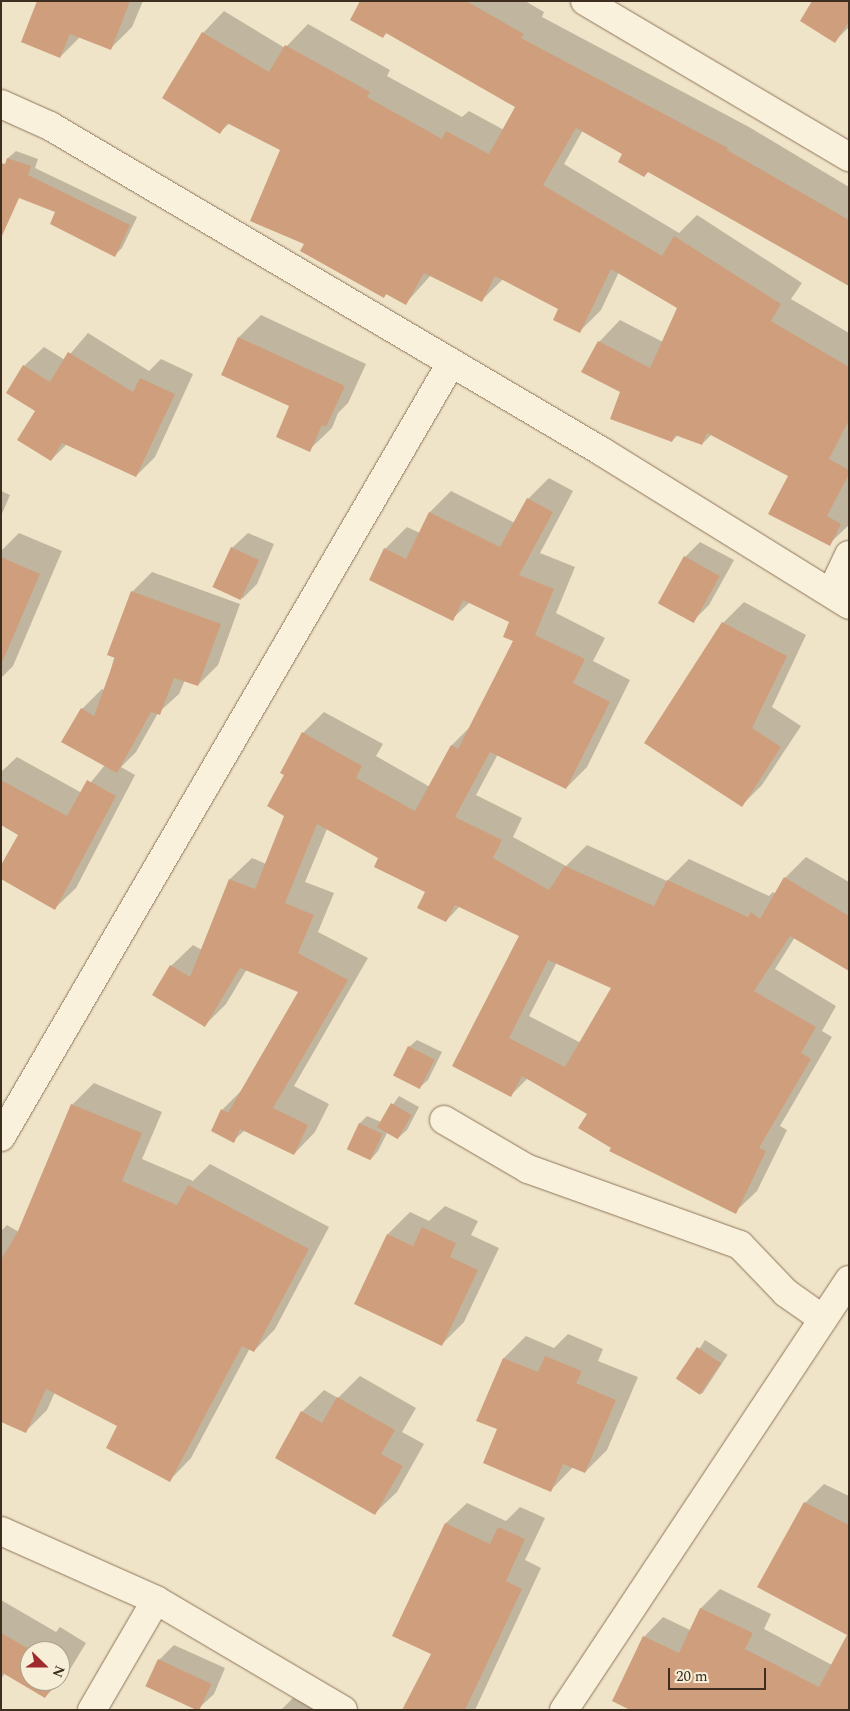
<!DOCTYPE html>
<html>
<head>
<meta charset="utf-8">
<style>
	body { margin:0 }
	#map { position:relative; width:850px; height:1711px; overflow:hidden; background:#f0e4c8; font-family:Spectral,serif }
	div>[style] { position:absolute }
	.shadow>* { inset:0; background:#0003; transform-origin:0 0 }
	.building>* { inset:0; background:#cf9f7d; transform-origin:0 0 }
	.roads { filter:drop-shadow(0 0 1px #8d765c) drop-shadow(0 0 1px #8d765c) }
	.street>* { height:28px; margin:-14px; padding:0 14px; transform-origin:14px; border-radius:14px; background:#faf1dc }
	.secondary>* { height:28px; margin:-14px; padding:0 14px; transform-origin:14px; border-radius:14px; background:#faf1dc }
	span { translate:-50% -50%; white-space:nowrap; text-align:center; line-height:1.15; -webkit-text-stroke:4.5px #f7eed8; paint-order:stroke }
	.frame { position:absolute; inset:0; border:2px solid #3d2e20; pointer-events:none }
	.north { position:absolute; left:20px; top:1641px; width:50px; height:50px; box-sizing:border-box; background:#f7eed8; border:1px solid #ada18e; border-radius:50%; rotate:112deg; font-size:14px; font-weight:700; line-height:20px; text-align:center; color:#3d2e20 }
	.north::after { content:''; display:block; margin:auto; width:18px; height:22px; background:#9e2a2b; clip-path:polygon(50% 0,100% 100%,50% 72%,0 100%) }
	.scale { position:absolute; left:668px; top:1668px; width:98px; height:22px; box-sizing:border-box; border:2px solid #3d2e20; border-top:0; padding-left:6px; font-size:15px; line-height:18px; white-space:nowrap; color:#3d2e20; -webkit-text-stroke:4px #f7eed8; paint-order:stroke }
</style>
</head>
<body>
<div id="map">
	<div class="shadow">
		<i style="clip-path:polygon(39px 1px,143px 1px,132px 27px,110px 49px,80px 37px,60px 57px)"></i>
		<i style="clip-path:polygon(359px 1px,525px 1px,544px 12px,542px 17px,749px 127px,849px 187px,849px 286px,583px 130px,564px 164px,679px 233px,697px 215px,802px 283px,791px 299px,849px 333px,849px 525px,829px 544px,790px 475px,712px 434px,702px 444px,678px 435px,672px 441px,622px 392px,599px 342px,620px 320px,663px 342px,679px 307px,619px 272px,601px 310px,580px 331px,560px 309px,503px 279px,482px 300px,431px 275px,406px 303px,387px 293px,384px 297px,306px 244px,281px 150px,230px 123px,220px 132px,203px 33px,224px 11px,285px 48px,308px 24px,390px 70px,387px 76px,462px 117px,469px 111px,504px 130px,517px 106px,387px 33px,383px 36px)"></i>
		<i style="clip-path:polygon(849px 1px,849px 27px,835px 41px)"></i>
		<i style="clip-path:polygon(16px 151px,38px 159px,35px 168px,137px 217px,122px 248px,115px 255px,57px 211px,1px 177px,8px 158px)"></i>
		<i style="clip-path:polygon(261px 315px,366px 364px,348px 403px,338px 413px,332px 428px,309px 450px,291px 406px,222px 374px,239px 337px)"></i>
		<i style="clip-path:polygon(88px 333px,149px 371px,161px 359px,193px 374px,155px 457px,136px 476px,67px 444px,51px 460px,24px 366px,44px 347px,65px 360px)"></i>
		<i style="clip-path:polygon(evenodd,549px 478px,573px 491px,540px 553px,575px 567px,556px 613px,605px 638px,593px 661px,630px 680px,587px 767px,566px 788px,498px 754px,476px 795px,522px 818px,513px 837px,566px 866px,587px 845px,667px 881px,689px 859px,769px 896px,773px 892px,776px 894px,785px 878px,806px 857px,849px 882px,849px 969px,795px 937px,775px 969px,836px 1006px,822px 1031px,832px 1037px,780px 1126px,787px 1130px,757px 1191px,735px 1212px,612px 1148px,588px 1113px,528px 1078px,511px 1095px,454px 1066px,520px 935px,460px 906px,446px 921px,427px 891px,379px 858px,327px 829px,305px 882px,334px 893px,318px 932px,368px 958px,294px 1086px,329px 1104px,315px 1132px,294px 1154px,245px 1130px,233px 1141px,222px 1110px,243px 1089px,300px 991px,247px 969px,226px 1004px,205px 1025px,171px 966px,193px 945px,202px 950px,230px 879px,252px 858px,266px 864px,286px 815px,286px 775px,303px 733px,324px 712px,383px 744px,376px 756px,430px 787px,452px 745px,471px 726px,514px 640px,511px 622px,470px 602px,452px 619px,371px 580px,385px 549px,407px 527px,420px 533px,430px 512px,451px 491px,515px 523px,528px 499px,549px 478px,557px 962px,613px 988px,581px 1043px,529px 1016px,557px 962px)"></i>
		<i style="clip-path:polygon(1px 491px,10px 495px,1px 516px)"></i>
		<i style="clip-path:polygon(19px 533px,62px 551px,13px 666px,1px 678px,1px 551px)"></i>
		<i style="clip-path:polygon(248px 533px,274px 544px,257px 584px,242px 599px,232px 548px)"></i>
		<i style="clip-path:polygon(700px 542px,734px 560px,709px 605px,694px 620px,685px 557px)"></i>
		<i style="clip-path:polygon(152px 572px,240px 604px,218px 665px,198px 685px,185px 680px,179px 694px,158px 713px,136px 752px,121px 767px,135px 775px,76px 888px,55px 908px,20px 834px,1px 824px,1px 772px,17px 757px,82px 793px,105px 765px,82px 709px,102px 689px,105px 691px,132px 592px)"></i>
		<i style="clip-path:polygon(744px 602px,806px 635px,772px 707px,801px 726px,762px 785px,742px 805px,723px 623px)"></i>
		<i style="clip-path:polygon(417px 1040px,442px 1052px,428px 1080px,420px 1087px,409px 1047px)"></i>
		<i style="clip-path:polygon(94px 1083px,162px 1112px,142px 1159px,193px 1181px,210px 1164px,329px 1227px,275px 1329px,254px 1351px,250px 1348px,191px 1458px,170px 1480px,119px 1426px,55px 1392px,47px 1410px,25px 1432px,1px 1343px,1px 1231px,7px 1225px,19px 1232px,72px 1105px)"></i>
		<i style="clip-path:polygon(399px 1096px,419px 1107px,407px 1130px,399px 1137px,388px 1131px,378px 1151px,371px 1159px,348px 1149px,360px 1123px,367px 1116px,381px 1122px)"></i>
		<i style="clip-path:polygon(445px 1206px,478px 1221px,471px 1235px,499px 1248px,464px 1322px,442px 1344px,356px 1304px,388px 1234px,410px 1212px,429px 1221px)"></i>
		<i style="clip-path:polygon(568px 1334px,603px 1349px,598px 1361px,638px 1377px,607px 1450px,585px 1472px,573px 1467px,550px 1491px,498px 1429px,478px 1420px,504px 1358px,526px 1336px,554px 1348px)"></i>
		<i style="left:705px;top:1340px;width:27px;height:47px;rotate:33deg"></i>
		<i style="clip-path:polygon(360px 1376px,416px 1408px,402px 1432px,424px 1444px,397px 1492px,374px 1514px,302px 1412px,324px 1390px,338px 1398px)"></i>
		<i style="clip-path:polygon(824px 1484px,849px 1496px,849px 1710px,633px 1710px,644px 1637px,663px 1617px,690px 1630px,701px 1608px,720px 1589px,771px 1614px,764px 1629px,832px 1665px,849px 1634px,805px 1503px)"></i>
		<i style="clip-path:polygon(467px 1503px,506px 1521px,520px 1507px,545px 1518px,525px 1560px,541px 1568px,475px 1710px,403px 1710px,432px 1654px,394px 1635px,446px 1523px)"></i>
		<i style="clip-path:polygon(evenodd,1px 1600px,56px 1632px,60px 1627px,86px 1643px,66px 1676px,45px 1697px,5px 1673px,1px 1679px,1px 1600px,30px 1651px,60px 1651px,60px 1681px,30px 1681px,30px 1651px)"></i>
		<i style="clip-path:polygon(174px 1645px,225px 1668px,214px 1694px,198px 1709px,159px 1660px)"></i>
		<i style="clip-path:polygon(293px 1698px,318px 1710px,281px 1710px)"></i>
	</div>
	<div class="building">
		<i style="clip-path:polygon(37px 1px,130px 1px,111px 50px,70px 34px,60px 58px,21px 42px)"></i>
		<i style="clip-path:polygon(360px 1px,466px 1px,524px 34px,521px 38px,728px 148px,727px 150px,849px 220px,849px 286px,648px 172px,644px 177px,618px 162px,622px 154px,576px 128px,543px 185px,662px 256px,674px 236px,781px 304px,771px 321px,849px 367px,849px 420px,829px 459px,849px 470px,849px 474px,827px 516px,841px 524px,830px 546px,768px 514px,788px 476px,707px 433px,702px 445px,675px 435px,672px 442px,610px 419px,620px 392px,581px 372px,598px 341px,650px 368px,677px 308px,611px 269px,580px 333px,553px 320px,558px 309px,495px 276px,482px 302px,424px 273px,406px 305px,386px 294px,384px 298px,300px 251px,304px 244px,250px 221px,280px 150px,227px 123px,220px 134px,162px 98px,202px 32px,269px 72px,285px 45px,370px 92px,367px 97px,442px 139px,446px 131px,489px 154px,515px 107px,386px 33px,383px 38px,350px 20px)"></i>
		<i style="clip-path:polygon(812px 1px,849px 1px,849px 21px,835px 43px,800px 21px)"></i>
		<i style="clip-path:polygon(7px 158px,31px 166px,28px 175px,130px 225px,115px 257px,50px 224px,55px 212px,19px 198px,1px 238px,1px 163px,5px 164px)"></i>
		<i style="clip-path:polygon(238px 337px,345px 386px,326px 427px,322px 425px,310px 452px,276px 437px,289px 406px,221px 375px)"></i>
		<i style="clip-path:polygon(68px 352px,133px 392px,140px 378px,175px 394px,136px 477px,62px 443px,51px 461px,17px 440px,35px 411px,6px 393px,23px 365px,50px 382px)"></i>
		<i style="clip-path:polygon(evenodd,527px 498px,553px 512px,519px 575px,554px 589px,535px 635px,585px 659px,573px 683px,610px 702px,566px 789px,490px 752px,455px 817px,502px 840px,493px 858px,549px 890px,565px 866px,654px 906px,667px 880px,748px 917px,751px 912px,760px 919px,784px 877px,849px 916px,849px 971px,790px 936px,754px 991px,816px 1027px,801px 1053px,811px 1059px,759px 1148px,766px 1151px,736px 1214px,609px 1151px,611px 1148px,578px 1128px,587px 1114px,522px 1076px,511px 1097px,452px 1066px,519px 936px,455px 905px,446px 922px,417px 908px,425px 892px,374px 867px,378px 858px,317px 824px,285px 903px,314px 915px,298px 953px,348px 980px,273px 1108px,308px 1125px,294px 1155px,240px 1129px,234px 1143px,211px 1131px,221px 1109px,228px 1113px,298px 992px,240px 968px,205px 1027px,152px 995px,170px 965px,190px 977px,229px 879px,255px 889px,284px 816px,267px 806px,284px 775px,280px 773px,302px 732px,362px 766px,356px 778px,415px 811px,451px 745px,458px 749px,513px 641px,503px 637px,509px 622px,463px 600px,453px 621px,369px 580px,384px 548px,406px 559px,429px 512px,500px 547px,527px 498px,548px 960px,611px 988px,565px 1067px,509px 1038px,548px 960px)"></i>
		<i style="left:231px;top:547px;width:31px;height:44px;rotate:25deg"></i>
		<i style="left:684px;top:556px;width:41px;height:54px;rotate:29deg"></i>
		<i style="clip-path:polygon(1px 557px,40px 574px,1px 665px)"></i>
		<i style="clip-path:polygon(131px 591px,221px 624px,198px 686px,174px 678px,160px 715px,151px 712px,117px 773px,61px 742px,81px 708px,94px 716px,115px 658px,107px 655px)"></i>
		<i style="clip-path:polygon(722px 622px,787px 656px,752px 728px,781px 747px,742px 807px,644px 743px)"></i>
		<i style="clip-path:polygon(1px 780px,67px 816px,87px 780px,116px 796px,55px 910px,1px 879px,1px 865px,18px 835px,1px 825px)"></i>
		<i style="left:408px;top:1046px;width:30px;height:33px;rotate:27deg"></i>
		<i style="left:391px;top:1103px;width:24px;height:28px;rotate:30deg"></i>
		<i style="clip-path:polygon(71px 1104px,142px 1133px,122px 1181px,177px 1205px,188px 1185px,309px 1249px,254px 1352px,242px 1346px,170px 1482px,106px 1448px,117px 1426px,46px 1389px,26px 1433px,1px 1422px,1px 1260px,18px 1231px)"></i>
		<i style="left:359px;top:1123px;width:26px;height:29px;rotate:25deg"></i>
		<i style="clip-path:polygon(422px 1227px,456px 1243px,450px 1257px,478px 1270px,442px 1346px,354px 1304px,387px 1234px,413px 1246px)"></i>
		<i style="left:697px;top:1347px;width:29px;height:38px;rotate:34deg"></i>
		<i style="clip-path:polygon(545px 1356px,582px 1371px,576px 1383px,616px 1400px,585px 1473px,563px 1464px,551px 1492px,483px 1463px,497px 1429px,476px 1421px,503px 1358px,538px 1372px)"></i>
		<i style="clip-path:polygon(337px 1397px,395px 1430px,381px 1454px,403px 1466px,375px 1515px,275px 1458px,301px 1411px,322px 1423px)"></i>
		<i style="clip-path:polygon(804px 1502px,849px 1525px,849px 1710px,630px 1710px,612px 1701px,643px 1636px,679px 1653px,700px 1608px,753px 1633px,745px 1649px,819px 1687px,847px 1635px,757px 1587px)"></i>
		<i style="clip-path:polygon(445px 1523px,490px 1544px,498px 1527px,525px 1539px,506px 1581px,522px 1589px,465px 1710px,402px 1710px,431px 1654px,392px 1636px)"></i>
		<i style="clip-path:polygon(1px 1633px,33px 1651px,30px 1651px,30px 1681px,56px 1681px,45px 1698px,1px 1672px)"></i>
		<i style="left:158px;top:1659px;width:59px;height:30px;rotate:25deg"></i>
	</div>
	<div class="roads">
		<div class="street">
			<i style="left:585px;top:1px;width:307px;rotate:30.6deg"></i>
			<i style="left:1px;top:104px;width:54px;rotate:24.2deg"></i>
			<i style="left:50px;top:126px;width:640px;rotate:30.53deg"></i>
			<i style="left:601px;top:451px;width:292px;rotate:31.8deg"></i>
			<i style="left:831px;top:593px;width:42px;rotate:-64.7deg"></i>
			<i style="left:444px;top:1120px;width:97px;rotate:30.3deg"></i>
			<i style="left:528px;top:1169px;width:225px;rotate:19.7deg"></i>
			<i style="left:740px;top:1245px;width:66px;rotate:46.2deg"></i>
			<i style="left:786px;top:1293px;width:45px;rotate:35.1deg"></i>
			<i style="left:1px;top:1137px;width:893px;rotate:-59.82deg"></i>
			<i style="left:1px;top:1531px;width:170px;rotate:24deg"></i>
			<i style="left:156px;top:1600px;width:217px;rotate:30.5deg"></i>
			<i style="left:92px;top:1710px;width:127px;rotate:-59.8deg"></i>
		</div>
		<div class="secondary">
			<i style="left:564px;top:1710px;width:516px;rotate:-56.46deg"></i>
		</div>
	</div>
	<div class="frame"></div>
	<div class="north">N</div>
	<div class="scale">20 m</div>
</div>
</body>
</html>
